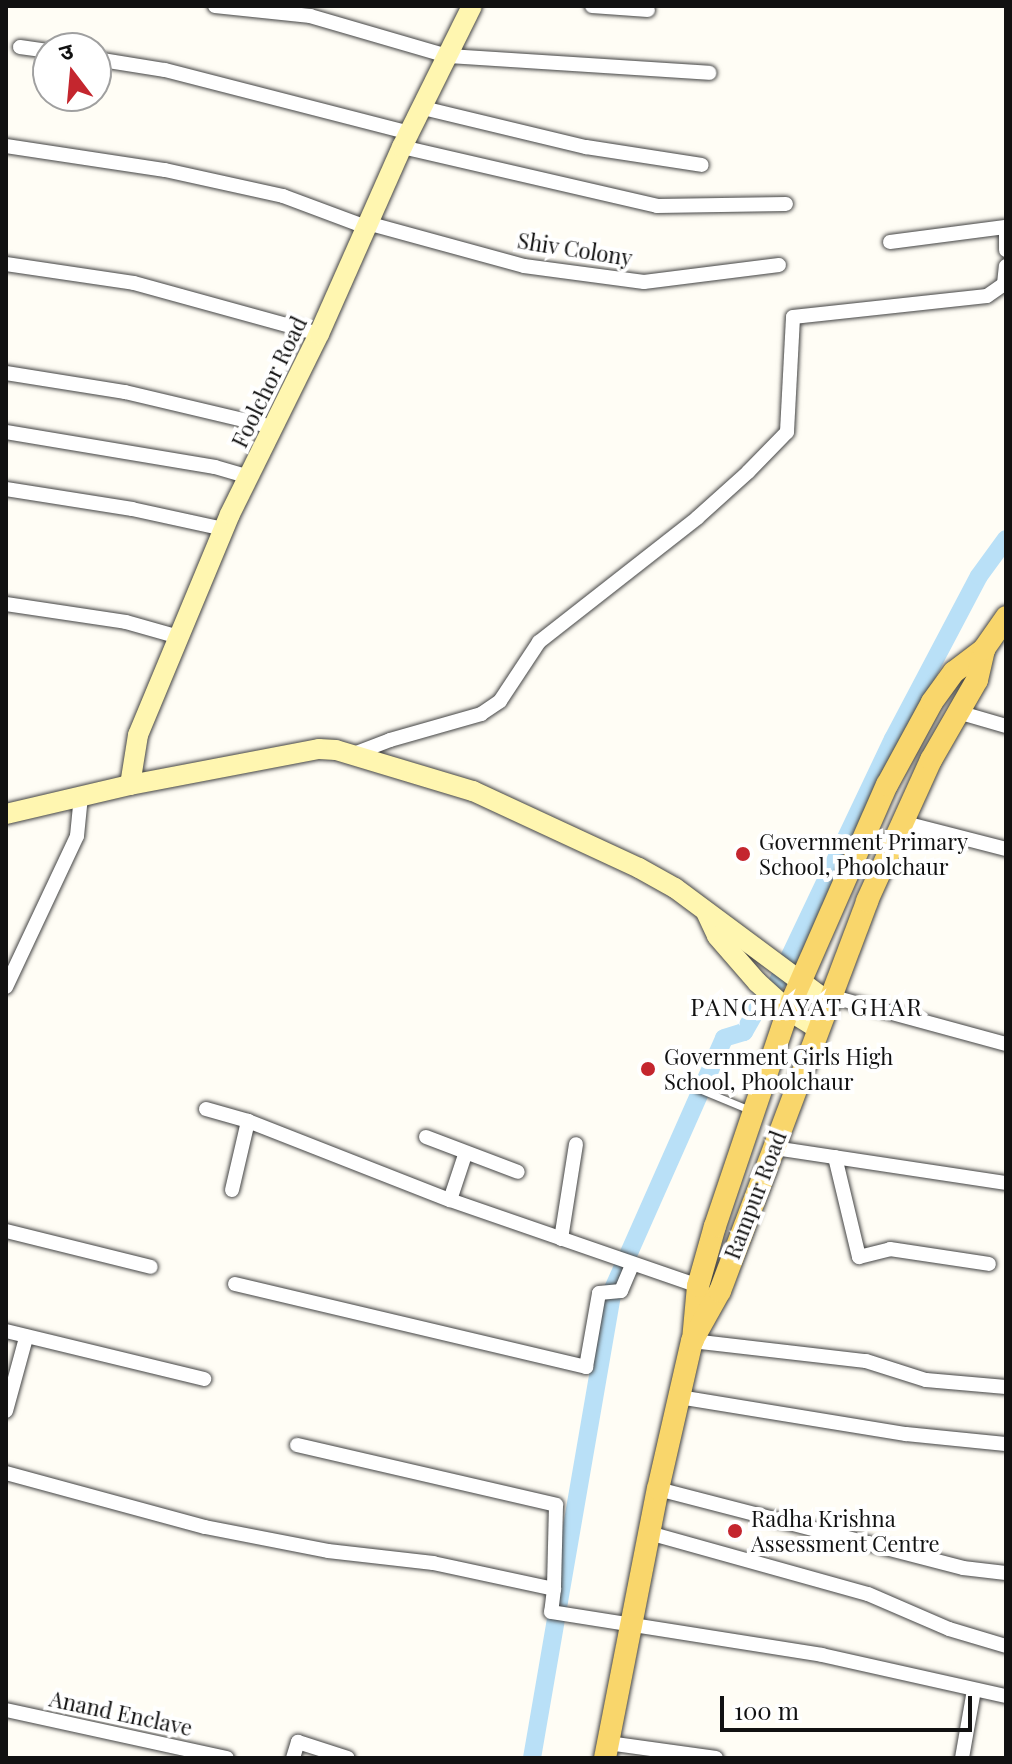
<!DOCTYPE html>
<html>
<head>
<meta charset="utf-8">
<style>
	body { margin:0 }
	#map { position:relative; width:1012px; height:1764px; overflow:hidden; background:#fffdf5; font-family:"Playfair Display","Noto Sans Devanagari",serif }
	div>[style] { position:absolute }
	.canal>* { height:18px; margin:-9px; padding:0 9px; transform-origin:9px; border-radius:9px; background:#b9e0f7 }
	.roads { filter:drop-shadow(0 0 2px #444) drop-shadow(0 0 2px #444) }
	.lane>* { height:7px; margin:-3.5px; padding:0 3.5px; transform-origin:3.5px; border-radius:3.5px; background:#fff }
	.street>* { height:14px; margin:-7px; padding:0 7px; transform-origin:7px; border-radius:7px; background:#fff }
	.secondary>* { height:20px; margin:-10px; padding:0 10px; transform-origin:10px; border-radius:10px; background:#fff6b0 }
	.primary>* { height:22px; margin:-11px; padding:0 11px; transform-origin:11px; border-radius:11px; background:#f9d66b }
	.dots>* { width:22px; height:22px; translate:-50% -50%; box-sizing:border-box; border:4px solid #fff; border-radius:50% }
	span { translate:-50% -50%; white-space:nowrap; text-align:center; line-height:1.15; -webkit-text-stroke:8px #fff; paint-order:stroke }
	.street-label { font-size:22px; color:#111 }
	.poi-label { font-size:22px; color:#111 }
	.left { translate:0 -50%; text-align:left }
	.neighbourhood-label { font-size:24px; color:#111; letter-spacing:2px }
	.frame { position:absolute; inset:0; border:8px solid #111; pointer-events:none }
	.north { position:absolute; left:32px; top:32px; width:80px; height:80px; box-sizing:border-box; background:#fff; border:2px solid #a0a0a0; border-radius:50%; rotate:344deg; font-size:22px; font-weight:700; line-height:32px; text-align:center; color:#111 }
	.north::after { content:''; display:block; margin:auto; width:28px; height:36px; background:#c4262e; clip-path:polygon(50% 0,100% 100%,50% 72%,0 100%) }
	.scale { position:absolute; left:720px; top:1696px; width:252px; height:36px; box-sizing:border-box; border:4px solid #111; border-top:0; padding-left:10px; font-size:24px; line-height:28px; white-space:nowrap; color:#111; -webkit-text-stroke:6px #fff; paint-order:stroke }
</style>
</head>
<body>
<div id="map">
	<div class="canal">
		<i style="left:778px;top:981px;width:268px;rotate:-64.6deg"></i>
		<i style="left:893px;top:739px;width:184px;rotate:-62.2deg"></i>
		<i style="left:979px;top:576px;width:46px;rotate:-53.9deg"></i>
		<i style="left:532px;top:1758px;width:476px;rotate:-80.2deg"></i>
		<i style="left:613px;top:1289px;width:274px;rotate:-66.1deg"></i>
		<i style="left:724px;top:1038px;width:21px;rotate:-17deg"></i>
		<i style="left:744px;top:1032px;width:40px;rotate:-60.3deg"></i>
	</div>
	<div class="roads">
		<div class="lane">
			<i style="left:697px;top:1088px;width:57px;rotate:22.5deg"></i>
		</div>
		<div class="street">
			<i style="left:215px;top:6px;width:96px;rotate:6deg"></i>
			<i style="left:310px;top:16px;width:144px;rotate:16.2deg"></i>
			<i style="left:448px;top:56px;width:262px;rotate:3.7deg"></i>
			<i style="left:592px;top:6px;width:56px;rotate:4.1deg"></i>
			<i style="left:20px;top:47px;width:28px;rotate:8deg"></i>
			<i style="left:96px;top:59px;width:70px;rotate:9.1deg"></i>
			<i style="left:165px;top:70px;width:253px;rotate:14.4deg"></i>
			<i style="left:423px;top:108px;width:168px;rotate:13.5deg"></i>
			<i style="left:586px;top:147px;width:117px;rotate:8.8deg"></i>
			<i style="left:6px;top:146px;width:161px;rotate:8.6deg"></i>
			<i style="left:165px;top:170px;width:121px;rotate:12.4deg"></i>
			<i style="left:283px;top:196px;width:89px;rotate:20.5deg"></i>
			<i style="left:402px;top:147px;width:262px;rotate:13deg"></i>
			<i style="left:657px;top:206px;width:129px;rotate:-0.9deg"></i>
			<i style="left:367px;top:223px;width:163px;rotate:15.3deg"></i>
			<i style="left:524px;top:266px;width:121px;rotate:7.6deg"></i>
			<i style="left:644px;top:282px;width:136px;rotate:-7.2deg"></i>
			<i style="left:1006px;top:227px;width:23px;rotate:90deg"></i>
			<i style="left:890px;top:242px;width:116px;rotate:-7.4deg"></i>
			<i style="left:6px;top:264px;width:129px;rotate:8.4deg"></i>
			<i style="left:134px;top:283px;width:192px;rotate:15.4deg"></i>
			<i style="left:6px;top:373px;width:121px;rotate:9.1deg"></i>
			<i style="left:125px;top:392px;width:152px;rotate:13.3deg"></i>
			<i style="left:6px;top:432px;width:212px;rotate:9.5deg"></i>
			<i style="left:215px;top:467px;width:35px;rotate:16deg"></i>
			<i style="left:6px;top:489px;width:128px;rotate:9deg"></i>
			<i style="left:132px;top:509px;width:94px;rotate:12.3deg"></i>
			<i style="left:6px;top:604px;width:121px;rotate:8.5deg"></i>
			<i style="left:126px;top:622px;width:55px;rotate:15.8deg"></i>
			<i style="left:961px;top:713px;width:47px;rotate:16.1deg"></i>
			<i style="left:351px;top:755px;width:42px;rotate:-21deg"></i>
			<i style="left:390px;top:740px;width:95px;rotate:-15.9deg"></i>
			<i style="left:481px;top:714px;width:23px;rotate:-34deg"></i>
			<i style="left:500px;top:701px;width:71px;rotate:-56.5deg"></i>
			<i style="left:539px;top:642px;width:201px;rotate:-38.1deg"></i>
			<i style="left:697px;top:518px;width:69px;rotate:-42deg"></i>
			<i style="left:748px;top:472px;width:56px;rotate:-45.7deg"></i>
			<i style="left:787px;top:432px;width:115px;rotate:-87deg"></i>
			<i style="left:793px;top:317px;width:195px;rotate:-6.2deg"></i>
			<i style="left:987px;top:296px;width:21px;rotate:-35deg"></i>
			<i style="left:1004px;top:284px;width:18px;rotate:-84deg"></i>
			<i style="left:901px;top:822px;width:108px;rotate:14.4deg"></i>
			<i style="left:6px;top:987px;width:167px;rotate:-64.8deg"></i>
			<i style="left:77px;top:836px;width:40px;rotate:-84.3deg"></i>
			<i style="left:830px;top:996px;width:182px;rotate:15.3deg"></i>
			<i style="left:206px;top:1109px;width:44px;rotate:15.9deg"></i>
			<i style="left:248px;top:1121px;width:217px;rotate:21.4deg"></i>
			<i style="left:450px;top:1200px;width:262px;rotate:19.1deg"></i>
			<i style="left:426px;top:1137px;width:98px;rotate:20.8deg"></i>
			<i style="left:774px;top:1148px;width:235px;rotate:8.6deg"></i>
			<i style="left:835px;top:1157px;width:103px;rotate:76.5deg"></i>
			<i style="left:859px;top:1257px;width:32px;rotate:-14deg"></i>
			<i style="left:890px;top:1249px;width:100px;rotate:8.6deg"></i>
			<i style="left:232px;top:1190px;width:71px;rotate:-76.9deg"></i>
			<i style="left:450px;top:1200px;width:47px;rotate:-71.6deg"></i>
			<i style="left:6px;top:1231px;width:149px;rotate:13.9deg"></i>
			<i style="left:561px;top:1239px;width:96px;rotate:-81deg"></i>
			<i style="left:235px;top:1284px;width:361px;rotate:13.3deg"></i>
			<i style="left:586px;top:1367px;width:75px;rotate:-80deg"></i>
			<i style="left:599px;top:1293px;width:22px;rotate:-5deg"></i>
			<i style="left:621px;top:1291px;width:28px;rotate:-67deg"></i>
			<i style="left:6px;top:1331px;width:204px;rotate:13.6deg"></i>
			<i style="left:692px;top:1341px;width:175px;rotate:6.6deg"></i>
			<i style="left:866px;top:1361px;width:63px;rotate:17.6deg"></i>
			<i style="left:926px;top:1380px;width:80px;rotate:5deg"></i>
			<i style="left:679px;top:1397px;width:230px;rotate:9.3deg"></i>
			<i style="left:906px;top:1434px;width:100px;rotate:5.7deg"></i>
			<i style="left:6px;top:1411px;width:76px;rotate:-74.7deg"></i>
			<i style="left:297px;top:1445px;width:266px;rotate:13deg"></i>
			<i style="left:556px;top:1505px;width:84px;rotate:91.4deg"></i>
			<i style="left:6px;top:1473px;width:206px;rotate:15.2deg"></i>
			<i style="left:205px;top:1527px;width:125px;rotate:11deg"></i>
			<i style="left:328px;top:1551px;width:106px;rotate:6.5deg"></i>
			<i style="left:433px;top:1563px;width:124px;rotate:12.1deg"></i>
			<i style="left:554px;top:1589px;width:23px;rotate:97deg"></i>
			<i style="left:551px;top:1612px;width:274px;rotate:9deg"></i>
			<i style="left:822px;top:1655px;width:189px;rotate:12.6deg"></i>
			<i style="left:658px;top:1489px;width:315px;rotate:14.5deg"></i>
			<i style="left:963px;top:1568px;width:43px;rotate:6.6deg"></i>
			<i style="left:649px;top:1533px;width:227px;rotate:15.6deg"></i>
			<i style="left:868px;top:1594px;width:88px;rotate:23.4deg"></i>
			<i style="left:949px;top:1629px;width:59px;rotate:16.6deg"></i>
			<i style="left:6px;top:1710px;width:226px;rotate:12.3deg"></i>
			<i style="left:608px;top:1743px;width:109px;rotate:7.9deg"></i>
			<i style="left:293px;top:1758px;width:17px;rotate:-73deg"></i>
			<i style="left:298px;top:1742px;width:52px;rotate:17.7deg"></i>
			<i style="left:962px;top:1758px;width:69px;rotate:-80deg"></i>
		</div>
		<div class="secondary">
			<i style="left:130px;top:785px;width:51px;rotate:-80.9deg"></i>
			<i style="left:138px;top:735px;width:239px;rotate:-67.4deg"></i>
			<i style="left:230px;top:514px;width:201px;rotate:-63.7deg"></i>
			<i style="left:319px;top:334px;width:205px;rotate:-66.1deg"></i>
			<i style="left:402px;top:147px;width:157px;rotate:-63.6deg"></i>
			<i style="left:6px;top:814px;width:127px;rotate:-13.2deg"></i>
			<i style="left:130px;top:785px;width:192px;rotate:-10.8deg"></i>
			<i style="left:319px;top:749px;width:17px;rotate:3deg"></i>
			<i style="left:336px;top:750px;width:143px;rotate:16.7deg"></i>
			<i style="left:473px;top:791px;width:183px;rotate:24.9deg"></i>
			<i style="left:639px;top:868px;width:41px;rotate:29.1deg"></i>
			<i style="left:675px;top:888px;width:189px;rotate:36.6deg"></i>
			<i style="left:706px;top:912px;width:26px;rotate:65deg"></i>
			<i style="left:717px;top:936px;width:61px;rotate:49deg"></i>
			<i style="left:757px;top:982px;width:42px;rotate:42.1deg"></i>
			<i style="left:788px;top:1010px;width:34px;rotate:32deg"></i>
		</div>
		<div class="primary">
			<i style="left:693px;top:1340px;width:54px;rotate:-84.7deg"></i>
			<i style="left:698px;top:1286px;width:62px;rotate:-74.2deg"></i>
			<i style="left:715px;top:1226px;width:228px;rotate:-71.3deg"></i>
			<i style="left:788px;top:1010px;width:246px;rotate:-66.3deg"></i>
			<i style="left:887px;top:785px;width:94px;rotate:-61.5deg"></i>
			<i style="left:932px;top:702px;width:37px;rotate:-54deg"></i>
			<i style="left:954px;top:672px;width:38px;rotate:-37deg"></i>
			<i style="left:605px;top:1758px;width:274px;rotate:-78.9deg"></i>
			<i style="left:658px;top:1489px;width:152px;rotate:-77.1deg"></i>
			<i style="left:692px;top:1341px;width:57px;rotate:-60.8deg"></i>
			<i style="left:720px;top:1291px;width:417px;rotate:-69.3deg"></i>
			<i style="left:867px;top:901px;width:155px;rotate:-65.6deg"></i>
			<i style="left:931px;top:760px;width:92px;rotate:-60.1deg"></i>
			<i style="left:977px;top:680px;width:32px;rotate:-77deg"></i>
			<i style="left:984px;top:649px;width:39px;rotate:-55deg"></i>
		</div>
	</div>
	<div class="dots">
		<i style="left:743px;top:854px;background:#c4262e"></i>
		<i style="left:648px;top:1069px;background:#c4262e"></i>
		<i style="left:735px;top:1531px;background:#c4262e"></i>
	</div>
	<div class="street-label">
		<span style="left:575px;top:249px;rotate:9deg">Shiv Colony</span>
		<span style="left:269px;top:382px;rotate:-64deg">Foolchor Road</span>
		<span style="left:755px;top:1195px;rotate:-69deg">Rampur Road</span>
		<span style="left:121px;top:1713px;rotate:12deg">Anand Enclave</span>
	</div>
	<div class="poi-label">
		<span class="left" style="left:759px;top:854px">Government Primary<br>School, Phoolchaur</span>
		<span class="left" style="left:664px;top:1069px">Government Girls High<br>School, Phoolchaur</span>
		<span class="left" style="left:751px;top:1531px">Radha Krishna<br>Assessment Centre</span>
	</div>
	<div class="neighbourhood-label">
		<span style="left:807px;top:1007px">PANCHAYAT GHAR</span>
	</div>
	<div class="frame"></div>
	<div class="north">उ</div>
	<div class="scale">100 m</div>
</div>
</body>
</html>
